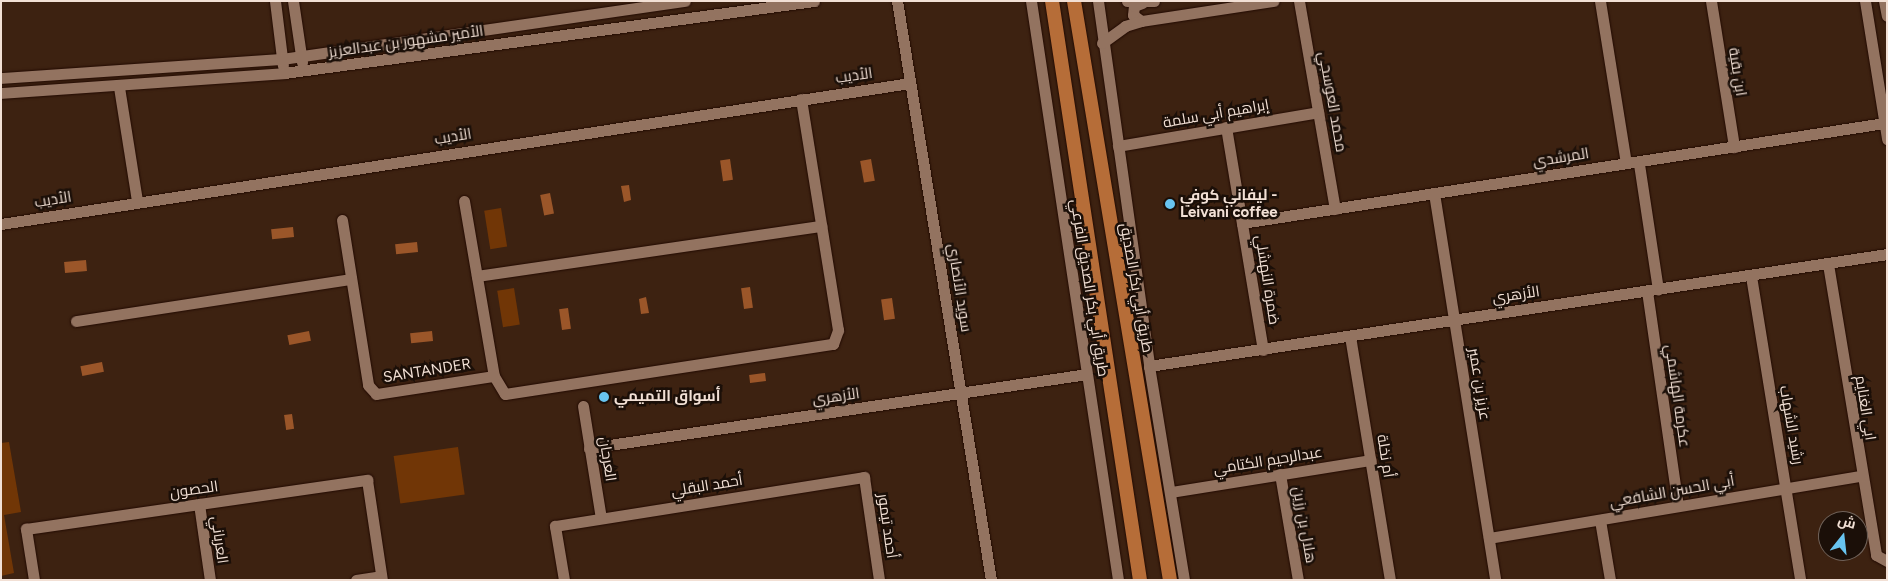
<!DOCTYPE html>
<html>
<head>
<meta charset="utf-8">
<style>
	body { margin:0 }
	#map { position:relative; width:1888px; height:581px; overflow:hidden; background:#3d2211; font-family:Figtree,Cairo,sans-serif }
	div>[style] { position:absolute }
	.green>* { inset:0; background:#713606; transform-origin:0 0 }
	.water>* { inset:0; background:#9b5629; transform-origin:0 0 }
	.roads { filter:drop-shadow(0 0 1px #220a00) drop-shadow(0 0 1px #220a00) }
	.minor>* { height:11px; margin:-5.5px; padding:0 5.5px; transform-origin:5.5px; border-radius:5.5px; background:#937360 }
	.major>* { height:14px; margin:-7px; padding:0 7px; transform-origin:7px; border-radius:7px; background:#b66d38 }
	.dots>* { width:14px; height:14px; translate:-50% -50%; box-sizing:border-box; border:2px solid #1b0f08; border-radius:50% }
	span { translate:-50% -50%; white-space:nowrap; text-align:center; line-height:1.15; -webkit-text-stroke:5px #1b0f08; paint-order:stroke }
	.street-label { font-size:15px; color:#f2e0d5 }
	.poi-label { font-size:15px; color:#f2e0d5; font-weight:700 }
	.left { translate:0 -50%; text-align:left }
	.frame { position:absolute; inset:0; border:2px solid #f2e0d5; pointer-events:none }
	.north { position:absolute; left:1818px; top:511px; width:50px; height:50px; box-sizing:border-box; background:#1b0f08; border:1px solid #71635a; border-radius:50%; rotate:16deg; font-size:14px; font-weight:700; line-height:20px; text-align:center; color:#f2e0d5 }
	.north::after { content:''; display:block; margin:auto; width:18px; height:22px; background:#68c4f0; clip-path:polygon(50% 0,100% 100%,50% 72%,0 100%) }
</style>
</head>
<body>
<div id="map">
	<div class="green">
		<i style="left:501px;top:208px;width:39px;height:17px;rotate:81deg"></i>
		<i style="left:514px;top:288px;width:37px;height:17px;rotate:81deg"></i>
		<i style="clip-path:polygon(9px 442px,21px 512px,4px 515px,14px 573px,1px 576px,1px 443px)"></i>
		<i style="left:458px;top:447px;width:48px;height:65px;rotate:82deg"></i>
	</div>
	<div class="water">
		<i style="left:730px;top:159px;width:21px;height:10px;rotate:82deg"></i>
		<i style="left:871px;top:159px;width:22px;height:11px;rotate:80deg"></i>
		<i style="clip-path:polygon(629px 185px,631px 200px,624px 202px,621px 186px)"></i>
		<i style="left:550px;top:193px;width:21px;height:10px;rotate:79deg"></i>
		<i style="left:293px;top:227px;width:10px;height:22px;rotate:84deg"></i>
		<i style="left:417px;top:242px;width:10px;height:22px;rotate:84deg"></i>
		<i style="left:86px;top:260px;width:11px;height:22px;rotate:85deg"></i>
		<i style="left:750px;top:287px;width:21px;height:9px;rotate:82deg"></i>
		<i style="clip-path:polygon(646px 297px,649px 313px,641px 314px,639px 299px)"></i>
		<i style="left:892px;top:298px;width:21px;height:11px;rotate:82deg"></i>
		<i style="left:568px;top:308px;width:21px;height:9px;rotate:82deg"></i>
		<i style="left:309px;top:331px;width:10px;height:22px;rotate:79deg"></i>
		<i style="left:432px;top:331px;width:10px;height:22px;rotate:84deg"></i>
		<i style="left:102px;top:362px;width:10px;height:22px;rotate:79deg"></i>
		<i style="left:765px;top:373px;width:8px;height:16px;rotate:83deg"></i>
		<i style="left:292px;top:414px;width:15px;height:8px;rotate:82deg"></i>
	</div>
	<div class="roads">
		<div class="minor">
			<i style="left:275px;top:1px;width:65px;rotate:83deg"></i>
			<i style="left:293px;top:1px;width:62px;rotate:81.6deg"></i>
			<i style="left:897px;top:1px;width:587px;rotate:80.78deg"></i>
			<i style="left:1031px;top:1px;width:585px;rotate:81.45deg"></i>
			<i style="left:1098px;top:1px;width:369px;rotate:82deg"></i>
			<i style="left:1149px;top:366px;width:217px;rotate:80.7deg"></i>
			<i style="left:1127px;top:1px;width:27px"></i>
			<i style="left:1299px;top:1px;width:211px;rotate:80.2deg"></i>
			<i style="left:1600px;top:1px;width:164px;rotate:80.9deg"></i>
			<i style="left:1711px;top:1px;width:148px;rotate:81deg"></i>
			<i style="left:1865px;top:1px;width:140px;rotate:80.9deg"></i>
			<i style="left:1884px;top:1px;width:15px;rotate:79deg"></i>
			<i style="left:1141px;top:21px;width:10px;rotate:-143deg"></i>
			<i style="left:1133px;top:15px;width:9px;rotate:-84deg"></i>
			<i style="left:1134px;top:6px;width:9px;rotate:-21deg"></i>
			<i style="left:1102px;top:43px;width:29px;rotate:-36deg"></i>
			<i style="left:1125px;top:26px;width:17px;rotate:-17deg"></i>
			<i style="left:1141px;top:21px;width:134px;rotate:-8.6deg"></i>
			<i style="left:1px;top:78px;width:282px;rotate:-3.9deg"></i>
			<i style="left:282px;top:59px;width:407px;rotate:-8.2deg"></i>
			<i style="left:119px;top:87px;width:115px;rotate:81deg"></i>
			<i style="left:1px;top:93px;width:284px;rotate:-4deg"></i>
			<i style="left:284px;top:73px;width:535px;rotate:-7.74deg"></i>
			<i style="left:1226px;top:127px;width:226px;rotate:80.6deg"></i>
			<i style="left:1118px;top:146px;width:203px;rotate:-9.6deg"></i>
			<i style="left:1639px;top:164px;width:127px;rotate:81.4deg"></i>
			<i style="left:1434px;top:193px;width:392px;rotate:81deg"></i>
			<i style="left:464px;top:201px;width:178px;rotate:80.3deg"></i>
			<i style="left:494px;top:376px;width:21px;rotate:59deg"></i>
			<i style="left:505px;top:394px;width:332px;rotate:-8.7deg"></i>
			<i style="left:833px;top:344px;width:15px;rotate:-70deg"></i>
			<i style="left:838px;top:330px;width:234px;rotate:-99.1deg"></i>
			<i style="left:342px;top:220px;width:167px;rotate:81deg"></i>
			<i style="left:368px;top:385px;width:12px;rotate:48deg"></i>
			<i style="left:376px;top:394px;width:119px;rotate:-8.7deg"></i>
			<i style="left:1242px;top:223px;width:650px;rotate:-8.85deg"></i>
			<i style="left:1px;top:224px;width:920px;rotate:-8.82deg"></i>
			<i style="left:1828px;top:264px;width:295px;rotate:80.6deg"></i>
			<i style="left:1876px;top:555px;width:13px;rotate:29deg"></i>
			<i style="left:477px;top:276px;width:348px;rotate:-8.3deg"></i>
			<i style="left:1751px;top:276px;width:308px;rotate:80.8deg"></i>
			<i style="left:1647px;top:291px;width:217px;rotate:81.8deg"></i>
			<i style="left:76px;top:321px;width:278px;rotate:-8.7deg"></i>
			<i style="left:1350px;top:336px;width:247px;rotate:80.7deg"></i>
			<i style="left:1149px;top:366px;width:746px;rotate:-8.63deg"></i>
			<i style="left:583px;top:406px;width:113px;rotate:80.9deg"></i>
			<i style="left:589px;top:448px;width:503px;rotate:-8.45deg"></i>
			<i style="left:1280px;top:474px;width:108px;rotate:80.4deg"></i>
			<i style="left:1171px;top:492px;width:202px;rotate:-9.1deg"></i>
			<i style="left:199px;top:504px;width:77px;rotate:81.8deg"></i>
			<i style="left:1600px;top:520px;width:61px;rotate:80.5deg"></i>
			<i style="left:1489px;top:538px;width:377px;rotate:-9.5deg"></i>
			<i style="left:34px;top:580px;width:52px;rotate:-98.9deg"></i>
			<i style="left:26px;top:529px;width:345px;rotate:-8.2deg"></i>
			<i style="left:367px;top:480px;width:101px;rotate:81.5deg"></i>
			<i style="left:356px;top:580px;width:25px;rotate:-9deg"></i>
			<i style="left:564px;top:580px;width:55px;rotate:-99.5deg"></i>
			<i style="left:555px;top:526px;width:313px;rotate:-9deg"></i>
			<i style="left:864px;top:477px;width:104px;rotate:81.7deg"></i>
		</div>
		<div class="major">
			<i style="left:1052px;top:1px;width:586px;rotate:81.36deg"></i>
			<i style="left:1074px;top:1px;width:587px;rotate:80.59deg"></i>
		</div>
	</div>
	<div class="dots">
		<i style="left:1170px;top:204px;background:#68c4f0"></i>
		<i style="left:604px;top:397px;background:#68c4f0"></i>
	</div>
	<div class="street-label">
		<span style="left:406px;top:42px;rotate:-8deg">الأمير مشهور بن عبدالعزيز</span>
		<span style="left:1737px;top:72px;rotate:81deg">ابن بقية</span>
		<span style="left:854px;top:76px;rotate:-8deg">الأديب</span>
		<span style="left:1332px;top:102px;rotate:80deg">محمد العوسجي</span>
		<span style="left:1216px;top:114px;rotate:-10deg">إبراهيم أبي سلمة</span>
		<span style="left:453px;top:137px;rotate:-9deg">الأديب</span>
		<span style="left:1561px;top:158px;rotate:-9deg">المرشدي</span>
		<span style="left:53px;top:200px;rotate:-9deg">الأديب</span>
		<span style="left:1267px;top:280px;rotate:81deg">ضمرة النهشلي</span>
		<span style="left:959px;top:288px;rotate:81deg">سويد الأنصاري</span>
		<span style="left:1089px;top:288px;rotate:81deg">طريق أبي بكر الصديق الفرعي</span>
		<span style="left:1136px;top:288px;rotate:80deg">طريق أبي بكر الصديق</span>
		<span style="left:1516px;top:295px;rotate:-8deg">الأزهري</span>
		<span style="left:427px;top:371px;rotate:-9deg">SANTANDER</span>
		<span style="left:1479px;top:384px;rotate:81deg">عزيز بن عمير</span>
		<span style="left:1677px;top:396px;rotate:82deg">عكرمة الهاشمي</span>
		<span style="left:836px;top:397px;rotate:-8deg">الأزهري</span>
		<span style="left:1865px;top:408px;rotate:81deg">ابي الغنايم</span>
		<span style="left:1791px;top:425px;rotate:80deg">رشيد الشهاب</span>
		<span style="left:1385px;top:456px;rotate:81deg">أم نخلة</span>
		<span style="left:607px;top:459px;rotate:81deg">العرجان</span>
		<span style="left:1268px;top:461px;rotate:-9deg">عبدالرحيم الكتامي</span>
		<span style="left:707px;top:486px;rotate:-9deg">أحمد البقلي</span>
		<span style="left:194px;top:490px;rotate:-8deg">الحصون</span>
		<span style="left:1672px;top:492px;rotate:-10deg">أبي الحسن الشافعي</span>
		<span style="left:1304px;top:525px;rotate:80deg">هلال بن رزين</span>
		<span style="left:887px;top:526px;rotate:82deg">أحمد تيمور</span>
		<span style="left:219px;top:540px;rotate:82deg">العرباني</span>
	</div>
	<div class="poi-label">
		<span class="left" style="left:1180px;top:204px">ليفاني كوفي -<br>Leivani coffee</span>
		<span class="left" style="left:614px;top:397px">أسواق التميمي</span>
	</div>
	<div class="frame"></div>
	<div class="north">ش</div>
</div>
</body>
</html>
